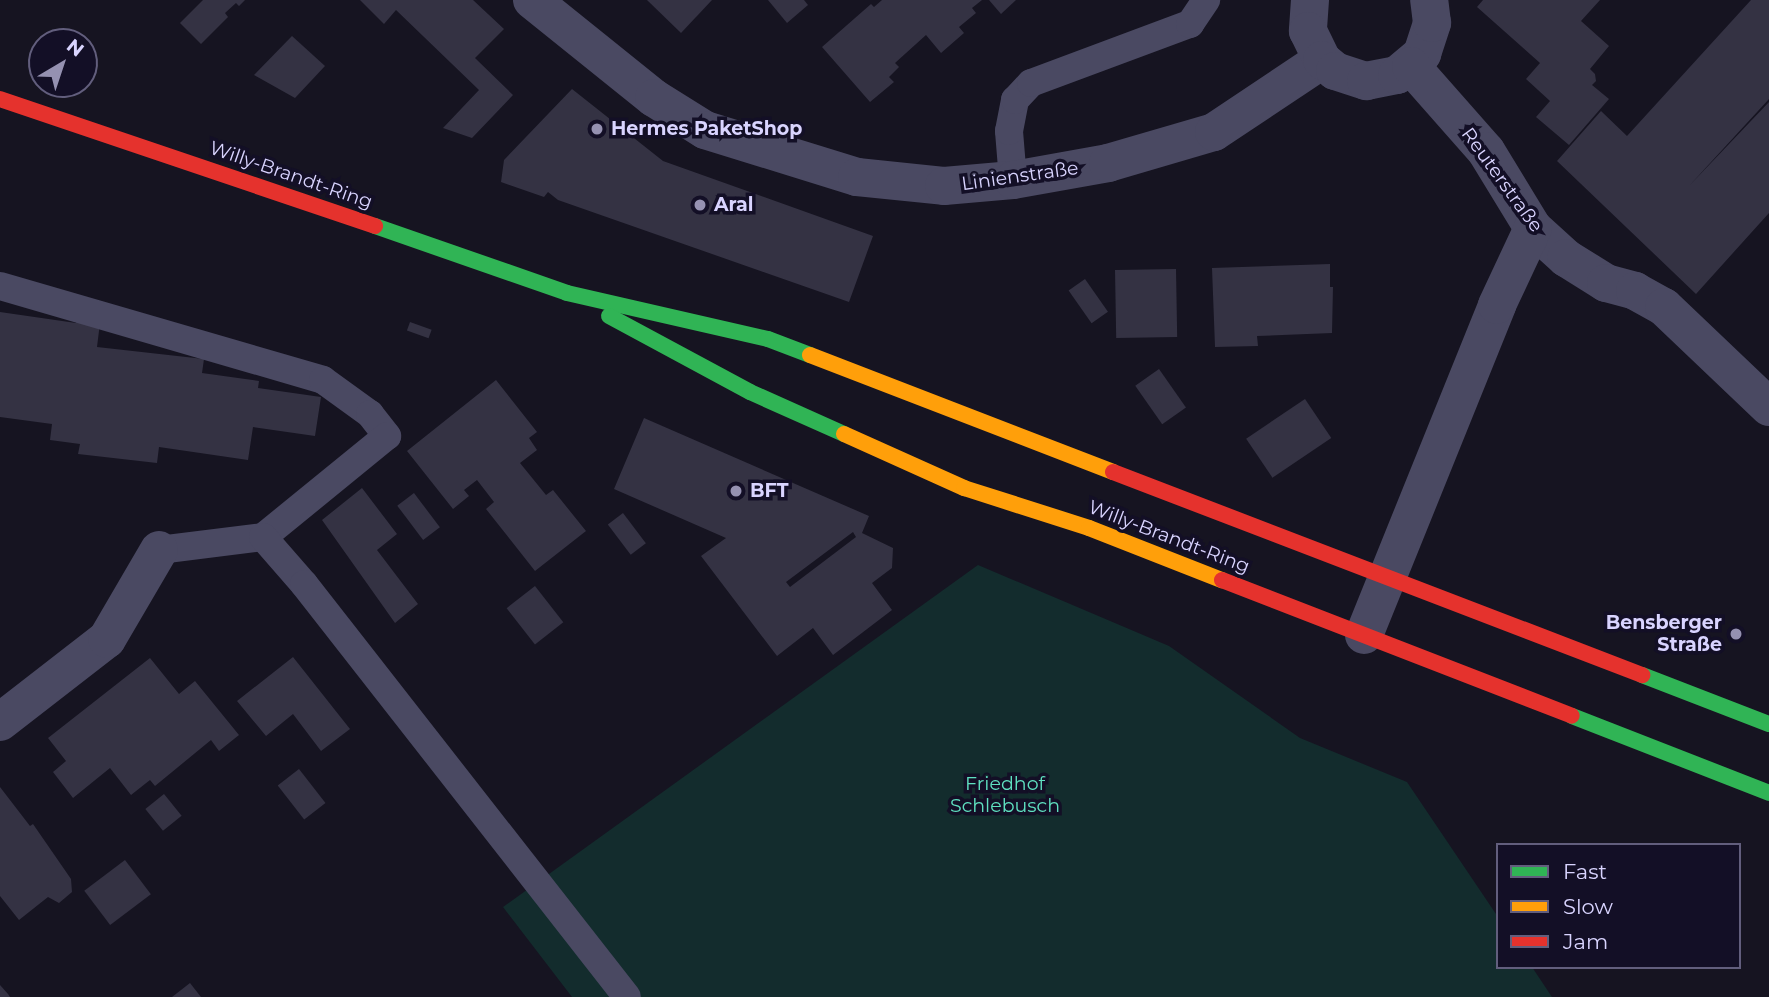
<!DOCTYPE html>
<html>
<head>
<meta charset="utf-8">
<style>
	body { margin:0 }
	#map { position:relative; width:1769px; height:997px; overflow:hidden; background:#161421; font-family:Montserrat,sans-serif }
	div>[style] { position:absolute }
	.green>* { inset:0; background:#132c2d }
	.building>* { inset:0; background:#343243; transform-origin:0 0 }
	.lane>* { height:28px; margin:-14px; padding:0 14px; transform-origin:14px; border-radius:14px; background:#4a4962 }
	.street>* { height:38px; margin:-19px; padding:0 19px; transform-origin:19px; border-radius:19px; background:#4a4962 }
	.fast>* { height:16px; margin:-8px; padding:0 8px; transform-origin:8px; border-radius:8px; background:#30b455 }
	.slow>* { height:16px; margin:-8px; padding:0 8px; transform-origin:8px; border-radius:8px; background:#ff9f0a }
	.jam>* { height:16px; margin:-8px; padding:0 8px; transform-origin:8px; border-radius:8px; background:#e5322d }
	.dots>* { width:19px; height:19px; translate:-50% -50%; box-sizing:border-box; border:4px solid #130f26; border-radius:50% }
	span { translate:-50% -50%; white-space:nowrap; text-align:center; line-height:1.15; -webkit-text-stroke:7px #130f26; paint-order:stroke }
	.poi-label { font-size:19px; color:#d9d4ff; font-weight:700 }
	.left { translate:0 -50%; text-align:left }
	.right { translate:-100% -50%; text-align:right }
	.street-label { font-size:19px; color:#d9d4ff }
	.park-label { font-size:19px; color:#5fe0c0 }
	.legend { position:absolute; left:1496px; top:843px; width:245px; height:126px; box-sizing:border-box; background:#130f26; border:2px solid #625e7d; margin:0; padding:9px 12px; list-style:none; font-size:21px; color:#d9d4ff }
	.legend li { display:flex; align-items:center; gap:14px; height:35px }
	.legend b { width:35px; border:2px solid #625e7d }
	.north { position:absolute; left:28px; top:28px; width:70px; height:70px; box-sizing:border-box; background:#130f26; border:2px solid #625e7d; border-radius:50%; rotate:39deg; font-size:19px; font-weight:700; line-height:28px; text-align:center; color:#d9d4ff }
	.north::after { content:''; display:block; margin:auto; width:24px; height:32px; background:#9591b1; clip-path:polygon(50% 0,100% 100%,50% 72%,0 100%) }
</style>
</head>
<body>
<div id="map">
	<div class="green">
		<i style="clip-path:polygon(978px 565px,1169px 646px,1300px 738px,1407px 782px,1498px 917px,1498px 967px,1532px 967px,1552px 997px,572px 997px,503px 907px)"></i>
	</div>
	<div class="building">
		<i style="clip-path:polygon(203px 0,245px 0,239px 6px,236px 3px,225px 13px,228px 17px,201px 44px,180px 23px)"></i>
		<i style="clip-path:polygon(360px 0,473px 0,504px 29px,475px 58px,513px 95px,472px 138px,443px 128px,479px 90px,396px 10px,384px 24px)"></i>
		<i style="clip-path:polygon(647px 0,712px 0,681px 33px)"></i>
		<i style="clip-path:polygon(768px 0,804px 0,808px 5px,787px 23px)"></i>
		<i style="clip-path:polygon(882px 0,982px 0,972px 8px,976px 13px,959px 27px,964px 33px,941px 53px,926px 35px,895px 63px,899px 67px,889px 77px,894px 82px,870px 102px,822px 47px,871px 4px,874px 7px)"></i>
		<i style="clip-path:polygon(989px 0,1016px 0,1001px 14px)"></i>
		<i style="clip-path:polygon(1483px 0,1600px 0,1581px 21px,1609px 46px,1590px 69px,1595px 74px,1596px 81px,1592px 85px,1609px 99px,1569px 145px,1536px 117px,1550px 101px,1526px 79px,1540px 63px,1477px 7px)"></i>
		<i style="clip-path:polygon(1751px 0,1769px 0,1769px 99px,1689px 186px,1769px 102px,1769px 213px,1696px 294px,1557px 161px,1601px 111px,1627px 136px)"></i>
		<i style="clip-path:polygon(292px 36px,325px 66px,295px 98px,254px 75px)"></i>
		<i style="clip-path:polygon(572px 89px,663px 161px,873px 236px,849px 302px,558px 200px,548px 192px,544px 197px,501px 182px,504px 160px)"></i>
		<i style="clip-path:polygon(1330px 264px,1330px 287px,1333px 287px,1332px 333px,1257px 336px,1258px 346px,1215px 347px,1212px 268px)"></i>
		<i style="left:1176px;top:269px;width:68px;height:61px;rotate:89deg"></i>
		<i style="left:1085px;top:279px;width:40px;height:20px;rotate:55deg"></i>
		<i style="clip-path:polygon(0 312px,76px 323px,77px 320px,100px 323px,97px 347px,204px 359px,202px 373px,259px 381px,258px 388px,321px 397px,315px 436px,253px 427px,248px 460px,159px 447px,157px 463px,78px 454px,80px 444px,50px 440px,52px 424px,0 417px)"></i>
		<i style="left:410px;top:322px;width:23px;height:9px;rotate:20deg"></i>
		<i style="left:1159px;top:369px;width:47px;height:29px;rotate:55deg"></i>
		<i style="clip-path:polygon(496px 380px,537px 432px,529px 438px,537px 450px,520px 463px,546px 495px,553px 490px,586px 531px,535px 571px,486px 509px,494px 502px,477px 480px,464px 490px,469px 496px,453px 509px,407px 451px)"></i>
		<i style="left:1305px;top:399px;width:47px;height:71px;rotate:56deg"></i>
		<i style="clip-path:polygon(evenodd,644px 418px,869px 516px,862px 533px,893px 548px,892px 568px,872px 583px,892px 610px,833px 655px,813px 628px,777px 656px,701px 556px,726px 538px,614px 489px,644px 418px,853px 532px,856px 537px,790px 587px,786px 582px,853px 532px)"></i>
		<i style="clip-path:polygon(362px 488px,397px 534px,377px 550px,418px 604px,395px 623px,322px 520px)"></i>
		<i style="left:414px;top:493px;width:43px;height:21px;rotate:53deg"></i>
		<i style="left:623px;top:513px;width:38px;height:19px;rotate:53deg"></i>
		<i style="left:535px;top:586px;width:46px;height:36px;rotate:52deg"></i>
		<i style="clip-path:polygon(293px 657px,350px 729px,321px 751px,293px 714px,266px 736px,237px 701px)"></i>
		<i style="clip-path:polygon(150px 658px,179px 694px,195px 681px,239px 735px,219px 751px,211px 740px,155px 786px,150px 780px,131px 795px,110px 768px,73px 798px,53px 772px,66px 761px,48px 738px)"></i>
		<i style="left:299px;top:769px;width:43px;height:27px;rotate:52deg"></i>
		<i style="clip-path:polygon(0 787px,30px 826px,33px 824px,71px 879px,72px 892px,59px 903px,48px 897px,19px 920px,0 896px)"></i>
		<i style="left:164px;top:794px;width:28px;height:24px;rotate:51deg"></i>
		<i style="left:125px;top:860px;width:43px;height:51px;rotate:53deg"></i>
		<i style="clip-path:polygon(190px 983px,201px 997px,172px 997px)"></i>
		<i style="clip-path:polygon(0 985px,8px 994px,10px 997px,0 997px)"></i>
	</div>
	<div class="lane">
		<i style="left:1013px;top:180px;width:49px;rotate:-94.7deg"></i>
		<i style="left:1009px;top:131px;width:32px;rotate:-79deg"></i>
		<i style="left:1015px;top:100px;width:23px;rotate:-47deg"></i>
		<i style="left:1031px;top:83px;width:170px;rotate:-20.4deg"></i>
		<i style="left:1190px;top:24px;width:29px;rotate:-56deg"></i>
		<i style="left:0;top:286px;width:336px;rotate:16.2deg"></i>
		<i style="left:323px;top:380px;width:58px;rotate:35.9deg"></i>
		<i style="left:370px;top:414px;width:28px;rotate:52deg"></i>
		<i style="left:387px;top:436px;width:160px;rotate:140.8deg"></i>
		<i style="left:159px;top:550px;width:105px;rotate:-7.1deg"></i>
		<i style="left:263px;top:537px;width:62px;rotate:48.9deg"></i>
		<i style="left:304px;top:584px;width:524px;rotate:51.97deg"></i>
	</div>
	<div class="street">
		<i style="left:532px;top:0;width:156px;rotate:38.8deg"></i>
		<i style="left:654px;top:98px;width:60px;rotate:32.1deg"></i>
		<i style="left:705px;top:130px;width:159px;rotate:17.2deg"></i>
		<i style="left:857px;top:177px;width:87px;rotate:5.9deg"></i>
		<i style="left:944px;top:186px;width:69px;rotate:-5deg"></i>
		<i style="left:1013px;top:180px;width:97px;rotate:-10.1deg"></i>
		<i style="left:1108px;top:163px;width:110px;rotate:-16.3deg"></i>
		<i style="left:1214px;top:132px;width:130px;rotate:-33.7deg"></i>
		<i style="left:1310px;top:0;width:31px;rotate:94deg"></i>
		<i style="left:1308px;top:31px;width:32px;rotate:64deg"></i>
		<i style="left:1322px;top:60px;width:17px;rotate:40deg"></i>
		<i style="left:1335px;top:71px;width:33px;rotate:18deg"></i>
		<i style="left:1366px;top:81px;width:32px;rotate:-11deg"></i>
		<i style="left:1397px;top:75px;width:33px;rotate:-40deg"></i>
		<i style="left:1422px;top:54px;width:33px;rotate:-72deg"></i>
		<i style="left:1432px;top:23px;width:23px;rotate:-97deg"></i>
		<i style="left:1411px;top:66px;width:113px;rotate:48.6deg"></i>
		<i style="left:1486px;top:151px;width:90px;rotate:58.6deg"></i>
		<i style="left:1533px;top:228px;width:45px;rotate:42.3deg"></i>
		<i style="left:1566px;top:258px;width:47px;rotate:32deg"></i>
		<i style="left:1606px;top:283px;width:30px;rotate:15deg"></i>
		<i style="left:1635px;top:291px;width:33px;rotate:29deg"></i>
		<i style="left:1664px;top:307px;width:145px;rotate:43.6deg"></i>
		<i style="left:1364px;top:635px;width:356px;rotate:-68deg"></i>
		<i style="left:1497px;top:305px;width:85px;rotate:-64.9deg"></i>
		<i style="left:0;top:722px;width:135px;rotate:-37.8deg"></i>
		<i style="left:107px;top:639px;width:103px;rotate:-59.7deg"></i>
	</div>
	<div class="fast">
		<i style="left:375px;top:226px;width:203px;rotate:19.2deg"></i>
		<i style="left:567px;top:293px;width:206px;rotate:12.9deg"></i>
		<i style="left:768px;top:339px;width:45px;rotate:20.9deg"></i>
		<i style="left:609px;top:316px;width:160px;rotate:28.3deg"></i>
		<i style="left:750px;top:392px;width:103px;rotate:24.1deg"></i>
		<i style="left:1642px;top:675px;width:136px;rotate:21.1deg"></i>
		<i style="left:1572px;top:716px;width:212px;rotate:21.3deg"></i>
	</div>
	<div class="slow">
		<i style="left:810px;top:355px;width:325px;rotate:21.1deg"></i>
		<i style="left:844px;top:434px;width:132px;rotate:24.2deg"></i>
		<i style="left:964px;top:488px;width:131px;rotate:17.7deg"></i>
		<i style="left:1089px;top:528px;width:143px;rotate:21.4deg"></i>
	</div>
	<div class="jam">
		<i style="left:0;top:99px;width:396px;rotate:18.7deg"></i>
		<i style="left:1113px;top:472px;width:567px;rotate:20.99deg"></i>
		<i style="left:1222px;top:580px;width:375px;rotate:21.2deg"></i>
	</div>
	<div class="dots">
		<i style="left:597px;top:129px;background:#9591b1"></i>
		<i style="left:700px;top:205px;background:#9591b1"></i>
		<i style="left:736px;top:491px;background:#9591b1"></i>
		<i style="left:1736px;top:634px;background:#9591b1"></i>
	</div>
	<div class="poi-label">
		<span class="left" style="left:611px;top:129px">Hermes PaketShop</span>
		<span class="left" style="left:714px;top:205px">Aral</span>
		<span class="left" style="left:750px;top:491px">BFT</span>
		<span class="right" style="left:1722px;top:634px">Bensberger<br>Straße</span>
	</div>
	<div class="street-label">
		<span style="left:291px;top:175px;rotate:19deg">Willy-Brandt-Ring</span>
		<span style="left:1020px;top:176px;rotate:-8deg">Linienstraße</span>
		<span style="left:1502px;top:180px;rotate:54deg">Reuterstraße</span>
		<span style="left:1169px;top:537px;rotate:21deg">Willy-Brandt-Ring</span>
	</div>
	<div class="park-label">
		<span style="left:1005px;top:795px">Friedhof<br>Schlebusch</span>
	</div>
	<ul class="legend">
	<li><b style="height:9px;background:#30b455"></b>Fast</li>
	<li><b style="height:9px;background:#ff9f0a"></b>Slow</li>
	<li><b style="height:9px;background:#e5322d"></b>Jam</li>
	</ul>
	<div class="north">N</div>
</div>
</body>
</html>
